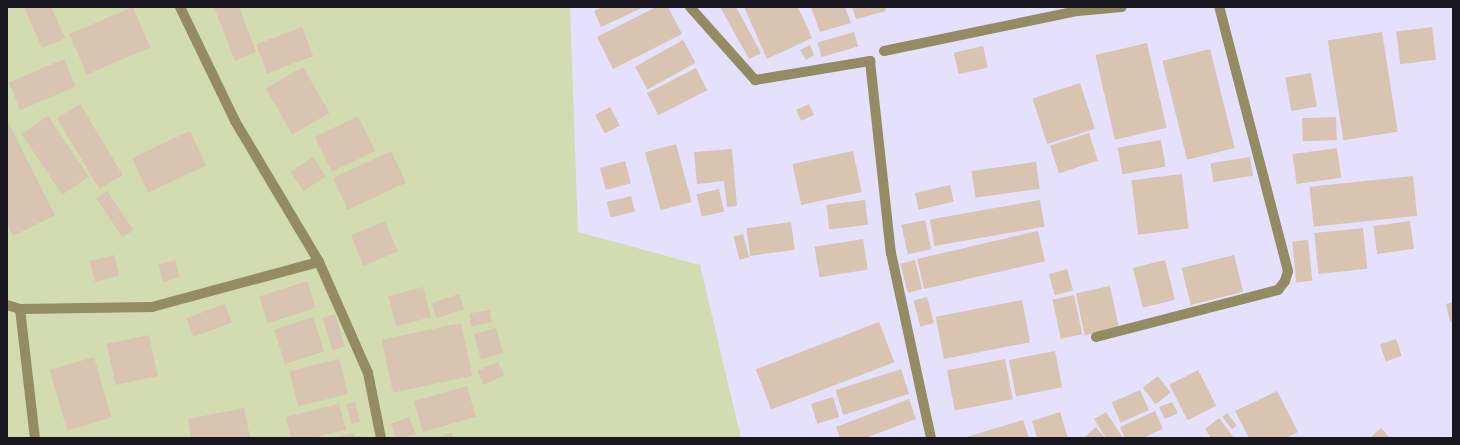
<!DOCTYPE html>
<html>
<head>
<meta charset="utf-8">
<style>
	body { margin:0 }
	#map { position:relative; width:1460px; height:445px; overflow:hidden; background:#e5e1fc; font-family:Helvetica,sans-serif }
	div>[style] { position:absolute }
	.green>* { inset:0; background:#d3dbb1 }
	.building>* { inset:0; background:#d9c3b1; transform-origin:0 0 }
	.minor>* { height:10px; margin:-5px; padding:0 5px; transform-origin:5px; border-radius:5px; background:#938b62 }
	span { translate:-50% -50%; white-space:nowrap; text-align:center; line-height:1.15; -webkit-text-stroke:3px #fff; paint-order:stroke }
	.frame { position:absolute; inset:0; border:8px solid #191821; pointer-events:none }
</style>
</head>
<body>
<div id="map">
	<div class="green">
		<i style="clip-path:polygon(7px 7px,570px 7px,578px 232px,700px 265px,741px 438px,7px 438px)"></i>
	</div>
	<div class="building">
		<i style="clip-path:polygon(24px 7px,51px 7px,65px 38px,42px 48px)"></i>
		<i style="left:133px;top:7px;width:44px;height:69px;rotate:67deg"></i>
		<i style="clip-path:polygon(214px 7px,239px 7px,256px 52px,235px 61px)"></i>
		<i style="clip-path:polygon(602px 7px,644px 7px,601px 27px,594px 11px)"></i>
		<i style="clip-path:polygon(656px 7px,668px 7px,682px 34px,613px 69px,597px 37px)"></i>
		<i style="clip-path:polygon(720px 7px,736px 7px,761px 53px,749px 59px)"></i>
		<i style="clip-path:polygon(744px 7px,798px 7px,812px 38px,767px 59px)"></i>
		<i style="clip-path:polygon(811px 7px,845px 7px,851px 23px,820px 32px)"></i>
		<i style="clip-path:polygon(852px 7px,885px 7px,886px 11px,856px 19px)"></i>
		<i style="left:302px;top:27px;width:31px;height:49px;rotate:69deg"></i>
		<i style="left:1432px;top:27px;width:33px;height:36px;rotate:83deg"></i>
		<i style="left:854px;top:32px;width:15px;height:38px;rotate:74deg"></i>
		<i style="left:1382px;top:32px;width:101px;height:55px;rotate:81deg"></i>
		<i style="left:683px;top:40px;width:26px;height:55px;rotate:61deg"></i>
		<i style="left:1147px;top:43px;width:87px;height:53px;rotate:77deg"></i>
		<i style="clip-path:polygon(810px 45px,814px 55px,806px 60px,800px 50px)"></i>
		<i style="left:983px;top:46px;width:22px;height:30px;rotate:77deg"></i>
		<i style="left:1210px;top:49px;width:102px;height:49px;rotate:76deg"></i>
		<i style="left:64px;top:59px;width:30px;height:60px;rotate:67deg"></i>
		<i style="left:303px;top:67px;width:53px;height:43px;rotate:60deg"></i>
		<i style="left:696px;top:68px;width:25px;height:55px;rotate:63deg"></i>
		<i style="left:1311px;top:73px;width:34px;height:26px;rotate:80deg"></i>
		<i style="left:1080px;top:83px;width:48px;height:50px;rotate:72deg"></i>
		<i style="left:80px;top:104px;width:83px;height:27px;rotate:59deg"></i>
		<i style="left:809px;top:104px;width:12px;height:14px;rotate:66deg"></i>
		<i style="left:610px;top:107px;width:21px;height:17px;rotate:62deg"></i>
		<i style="left:48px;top:116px;width:73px;height:32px;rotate:56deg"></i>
		<i style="left:358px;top:116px;width:39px;height:48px;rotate:64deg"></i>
		<i style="left:1336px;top:117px;width:23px;height:34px;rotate:88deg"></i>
		<i style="clip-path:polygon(9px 124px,55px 215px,13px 236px,7px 223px,7px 125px)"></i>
		<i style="left:190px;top:131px;width:38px;height:64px;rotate:65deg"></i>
		<i style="left:1089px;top:133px;width:29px;height:41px;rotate:72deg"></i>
		<i style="left:1161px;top:140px;width:27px;height:44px;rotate:80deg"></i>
		<i style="left:676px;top:144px;width:60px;height:32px;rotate:75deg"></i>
		<i style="left:1337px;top:148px;width:30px;height:45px;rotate:82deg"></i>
		<i style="clip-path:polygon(732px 149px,737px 206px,727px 207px,724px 181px,697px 184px,694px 152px)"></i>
		<i style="left:391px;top:151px;width:35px;height:64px;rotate:65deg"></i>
		<i style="left:853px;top:151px;width:42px;height:62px;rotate:78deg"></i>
		<i style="left:313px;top:157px;width:23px;height:27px;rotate:56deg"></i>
		<i style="left:1250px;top:157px;width:19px;height:40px;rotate:81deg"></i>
		<i style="left:625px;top:161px;width:23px;height:26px;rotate:75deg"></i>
		<i style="left:1036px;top:162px;width:27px;height:65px;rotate:82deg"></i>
		<i style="left:1182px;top:174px;width:55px;height:51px;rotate:83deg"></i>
		<i style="left:1413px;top:176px;width:40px;height:104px;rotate:84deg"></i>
		<i style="left:950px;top:185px;width:17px;height:36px;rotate:77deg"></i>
		<i style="left:719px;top:189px;width:23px;height:23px;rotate:77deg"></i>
		<i style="left:107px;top:191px;width:47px;height:13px;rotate:56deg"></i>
		<i style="left:631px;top:196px;width:16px;height:25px;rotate:76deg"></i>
		<i style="left:865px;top:200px;width:25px;height:39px;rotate:83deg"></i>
		<i style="left:1040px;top:200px;width:27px;height:112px;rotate:80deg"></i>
		<i style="left:925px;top:220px;width:30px;height:24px;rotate:78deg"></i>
		<i style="left:385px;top:221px;width:33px;height:37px;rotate:67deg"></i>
		<i style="left:1410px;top:221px;width:28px;height:37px;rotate:82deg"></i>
		<i style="left:791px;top:222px;width:28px;height:45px;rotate:82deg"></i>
		<i style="left:1363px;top:228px;width:41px;height:49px;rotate:84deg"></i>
		<i style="left:1038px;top:231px;width:31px;height:124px;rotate:77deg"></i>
		<i style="left:743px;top:234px;width:24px;height:10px;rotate:75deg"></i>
		<i style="left:863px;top:239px;width:31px;height:49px;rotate:81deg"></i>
		<i style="left:1308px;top:240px;width:41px;height:16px;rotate:84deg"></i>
		<i style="left:114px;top:255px;width:21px;height:25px;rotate:76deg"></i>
		<i style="left:1234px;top:255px;width:38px;height:54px;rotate:76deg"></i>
		<i style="left:175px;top:260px;width:18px;height:17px;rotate:74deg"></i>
		<i style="left:915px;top:260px;width:30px;height:15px;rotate:76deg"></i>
		<i style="left:1165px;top:260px;width:41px;height:33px;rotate:76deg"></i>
		<i style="left:1067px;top:269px;width:22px;height:19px;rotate:74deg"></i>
		<i style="left:307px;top:281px;width:28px;height:50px;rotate:72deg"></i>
		<i style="left:1110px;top:286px;width:43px;height:35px;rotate:78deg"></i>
		<i style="left:423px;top:287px;width:31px;height:36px;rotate:75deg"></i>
		<i style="left:459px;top:294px;width:16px;height:29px;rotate:72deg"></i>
		<i style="left:1074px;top:295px;width:40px;height:22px;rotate:78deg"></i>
		<i style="left:927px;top:297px;width:27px;height:14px;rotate:75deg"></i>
		<i style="left:1022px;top:300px;width:43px;height:88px;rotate:79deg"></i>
		<i style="clip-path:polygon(1453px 302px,1453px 321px,1450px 322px,1446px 304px)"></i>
		<i style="left:225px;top:304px;width:20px;height:41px;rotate:70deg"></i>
		<i style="left:490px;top:310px;width:13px;height:21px;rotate:81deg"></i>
		<i style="left:335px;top:314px;width:34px;height:13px;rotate:73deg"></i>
		<i style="left:313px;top:317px;width:36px;height:41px;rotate:72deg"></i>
		<i style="left:879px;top:322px;width:43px;height:132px;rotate:69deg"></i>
		<i style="left:461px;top:323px;width:54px;height:81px;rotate:78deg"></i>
		<i style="left:496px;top:328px;width:26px;height:23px;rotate:74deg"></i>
		<i style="left:149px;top:335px;width:42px;height:43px;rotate:78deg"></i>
		<i style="left:1396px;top:339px;width:18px;height:17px;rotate:71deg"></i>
		<i style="left:1055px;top:351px;width:37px;height:47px;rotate:79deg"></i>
		<i style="left:94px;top:357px;width:63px;height:46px;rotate:74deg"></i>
		<i style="left:339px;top:359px;width:36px;height:51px;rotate:76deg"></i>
		<i style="left:1005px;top:359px;width:41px;height:59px;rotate:79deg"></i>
		<i style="left:498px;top:362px;width:15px;height:22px;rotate:67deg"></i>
		<i style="left:901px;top:369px;width:26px;height:69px;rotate:72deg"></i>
		<i style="left:1198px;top:370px;width:40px;height:32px;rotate:63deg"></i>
		<i style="left:1158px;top:376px;width:21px;height:19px;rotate:53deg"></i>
		<i style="left:467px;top:386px;width:32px;height:55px;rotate:74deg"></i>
		<i style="left:1140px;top:390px;width:22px;height:31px;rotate:66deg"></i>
		<i style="clip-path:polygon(1277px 391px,1298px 432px,1286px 438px,1249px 438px,1235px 411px)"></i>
		<i style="left:833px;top:397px;width:21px;height:23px;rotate:73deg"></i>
		<i style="clip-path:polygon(909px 399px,916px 419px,865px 438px,840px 438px,836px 427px)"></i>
		<i style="left:355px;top:402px;width:20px;height:9px;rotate:75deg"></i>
		<i style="clip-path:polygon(1172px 402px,1178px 413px,1165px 419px,1159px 407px)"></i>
		<i style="clip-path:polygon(339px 404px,346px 430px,312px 438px,291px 438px,286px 417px)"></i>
		<i style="clip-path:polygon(244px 408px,250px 438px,191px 438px,188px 419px)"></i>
		<i style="clip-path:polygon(1155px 411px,1163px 429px,1143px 438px,1125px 438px,1120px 427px)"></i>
		<i style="clip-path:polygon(1060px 412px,1068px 438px,1037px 438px,1032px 421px)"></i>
		<i style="clip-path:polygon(1106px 412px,1123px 438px,1106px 438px,1094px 419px)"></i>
		<i style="left:1227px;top:413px;width:16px;height:6px;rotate:52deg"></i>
		<i style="clip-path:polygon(409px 417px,416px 435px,396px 438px,391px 424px)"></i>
		<i style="clip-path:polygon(1219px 418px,1234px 438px,1211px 438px,1205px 429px)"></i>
		<i style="clip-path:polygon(1023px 420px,1029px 438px,963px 438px)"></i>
		<i style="clip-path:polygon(1096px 427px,1105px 438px,1083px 438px)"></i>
		<i style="clip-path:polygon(1381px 428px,1390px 438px,1370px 438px)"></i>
		<i style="clip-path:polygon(354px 433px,355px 438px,335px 438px,335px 437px)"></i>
		<i style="clip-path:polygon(452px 433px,453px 438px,435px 438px)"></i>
	</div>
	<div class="minor">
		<i style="left:180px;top:7px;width:127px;rotate:64.2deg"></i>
		<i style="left:235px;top:121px;width:164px;rotate:59.2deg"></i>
		<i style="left:319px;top:262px;width:121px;rotate:66.2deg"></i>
		<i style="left:368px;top:373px;width:66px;rotate:78.7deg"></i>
		<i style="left:690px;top:7px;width:98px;rotate:48.3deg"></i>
		<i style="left:755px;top:80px;width:117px;rotate:-9.4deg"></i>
		<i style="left:870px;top:61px;width:193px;rotate:83.8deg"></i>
		<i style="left:891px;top:253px;width:189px;rotate:77.8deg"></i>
		<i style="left:884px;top:51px;width:198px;rotate:-11.7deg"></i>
		<i style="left:1078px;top:11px;width:44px;rotate:-5.2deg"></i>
		<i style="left:7px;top:305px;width:14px;rotate:17deg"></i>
		<i style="left:20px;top:309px;width:132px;rotate:-0.9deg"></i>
		<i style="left:152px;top:307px;width:173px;rotate:-15.1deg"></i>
		<i style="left:20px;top:309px;width:130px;rotate:83.4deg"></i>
		<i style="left:1096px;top:337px;width:188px;rotate:-14.5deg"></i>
		<i style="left:1278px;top:290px;width:11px;rotate:-52deg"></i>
		<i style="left:1285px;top:281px;width:10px;rotate:-73deg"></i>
		<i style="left:1288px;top:271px;width:273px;rotate:-104.6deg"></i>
	</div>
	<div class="frame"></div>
</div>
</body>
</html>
